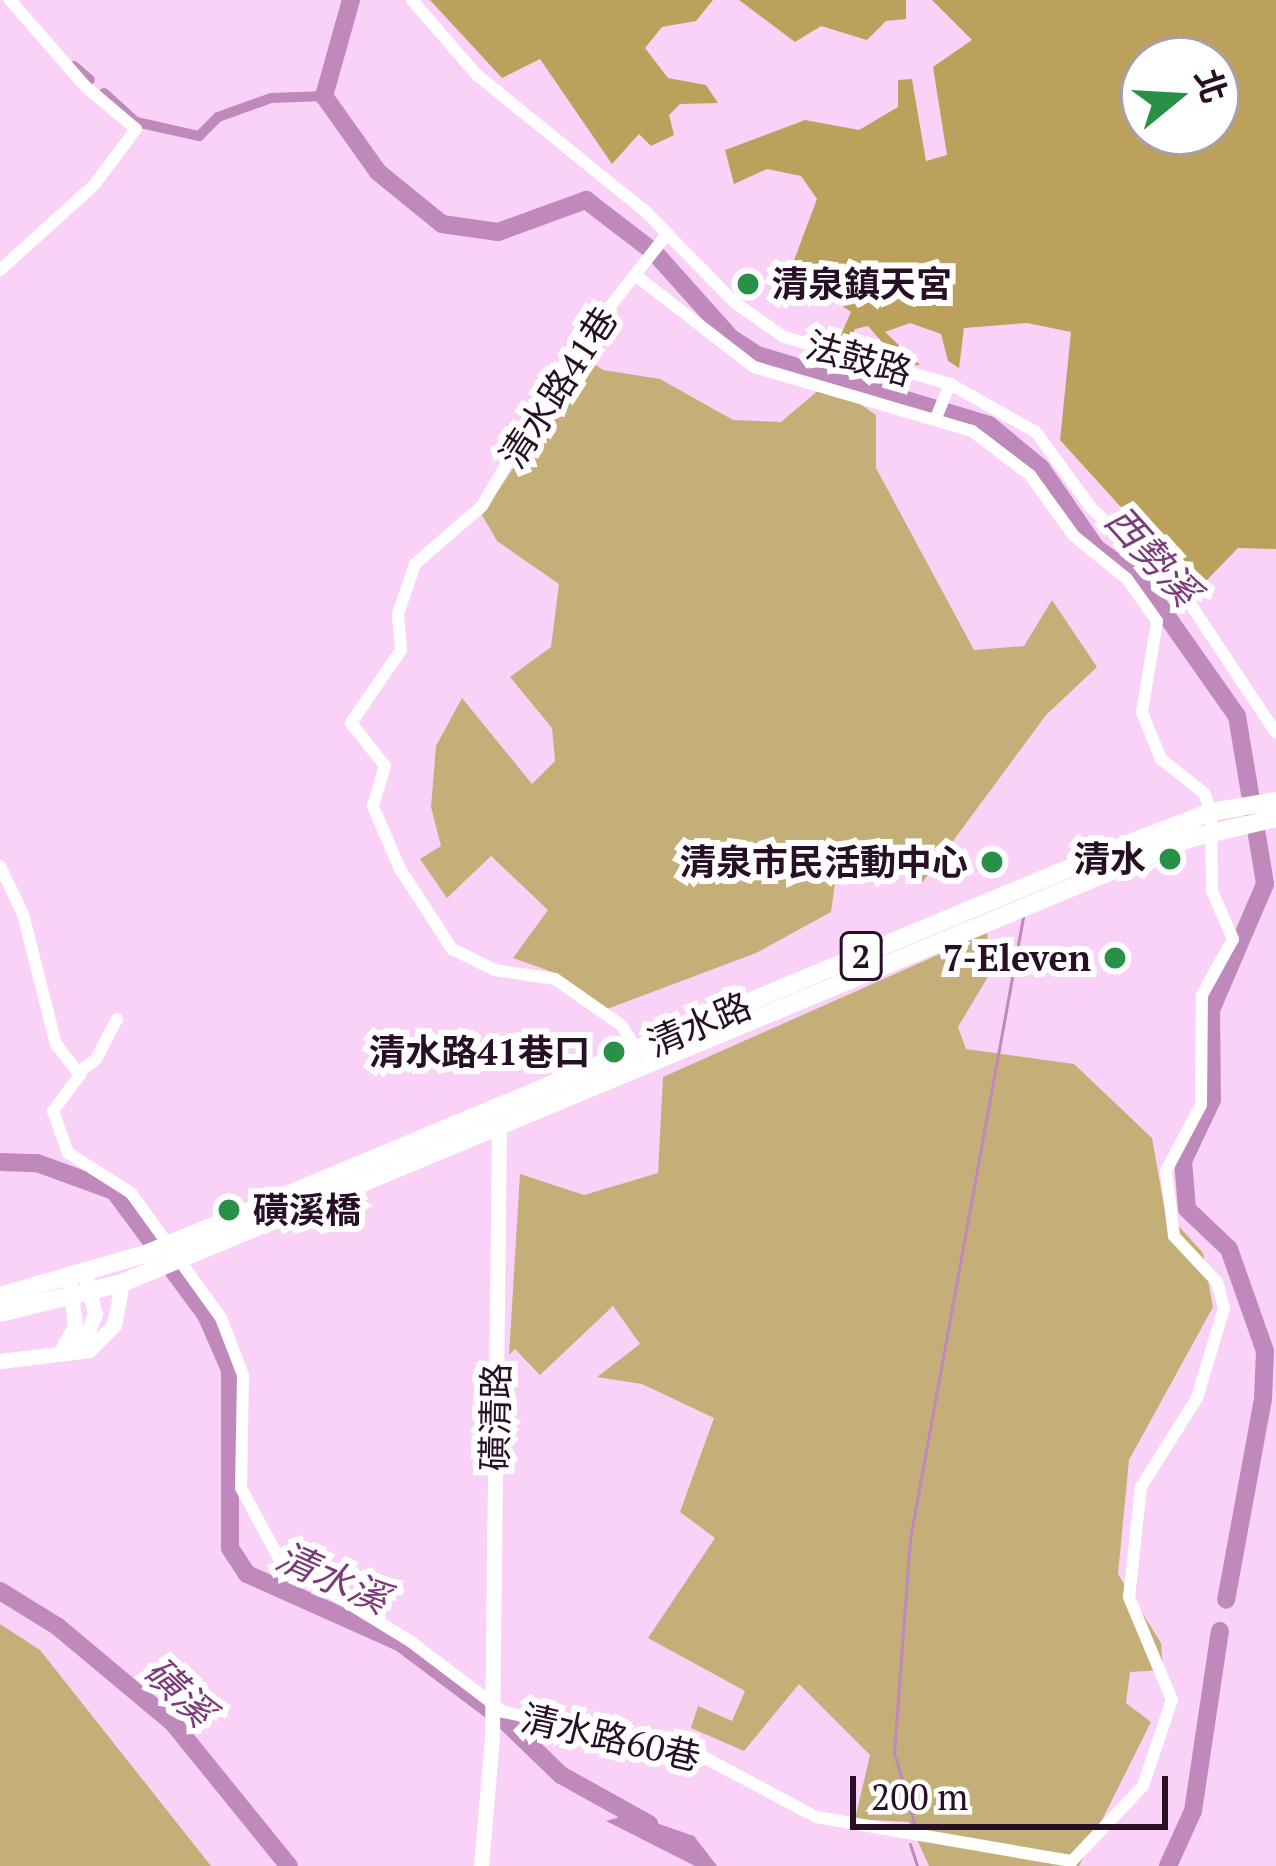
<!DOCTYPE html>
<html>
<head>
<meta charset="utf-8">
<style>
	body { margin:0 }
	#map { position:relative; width:1276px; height:1866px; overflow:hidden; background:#fad2f7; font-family:"PT Serif","Noto Sans TC",serif }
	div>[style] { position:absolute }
	.green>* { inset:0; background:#c4af78 }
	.forest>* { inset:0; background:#bca15c }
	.water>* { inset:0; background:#bf89bb }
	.stream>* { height:3px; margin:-1.5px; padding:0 1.5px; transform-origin:1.5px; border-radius:1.5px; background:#bf89bb }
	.canal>* { height:10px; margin:-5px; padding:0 5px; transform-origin:5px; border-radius:5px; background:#bf89bb }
	.river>* { height:18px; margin:-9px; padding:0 9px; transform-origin:9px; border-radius:9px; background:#bf89bb }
	.minor>* { height:12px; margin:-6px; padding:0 6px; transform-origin:6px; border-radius:6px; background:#fff }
	.tertiary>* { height:15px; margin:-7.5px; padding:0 7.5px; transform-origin:7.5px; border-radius:7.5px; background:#fff }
	.primary>* { height:18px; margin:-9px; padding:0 9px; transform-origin:9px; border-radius:9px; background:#fff }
	.dots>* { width:33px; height:33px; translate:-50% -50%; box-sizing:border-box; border:6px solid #fff; border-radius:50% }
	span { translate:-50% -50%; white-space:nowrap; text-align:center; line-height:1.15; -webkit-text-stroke:12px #fff; paint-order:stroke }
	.shield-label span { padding:3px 9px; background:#fff; border:3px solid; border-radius:9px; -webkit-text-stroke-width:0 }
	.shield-label { font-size:33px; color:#270f26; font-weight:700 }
	.poi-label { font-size:36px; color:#270f26; font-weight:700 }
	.left { translate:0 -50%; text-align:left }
	.right { translate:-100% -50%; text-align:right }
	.street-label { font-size:36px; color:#270f26 }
	.water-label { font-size:39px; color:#7c3a79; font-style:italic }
	.north { position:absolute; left:1120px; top:36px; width:120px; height:120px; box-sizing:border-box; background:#fff; border:3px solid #a99fa8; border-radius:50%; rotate:72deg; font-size:33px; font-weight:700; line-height:48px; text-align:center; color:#270f26 }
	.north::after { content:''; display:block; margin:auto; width:42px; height:54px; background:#299047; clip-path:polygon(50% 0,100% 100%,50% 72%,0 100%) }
	.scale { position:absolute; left:850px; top:1776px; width:318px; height:54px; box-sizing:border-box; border:6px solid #270f26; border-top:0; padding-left:15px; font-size:36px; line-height:42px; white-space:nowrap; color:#270f26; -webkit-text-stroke:9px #fff; paint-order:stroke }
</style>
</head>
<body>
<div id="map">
	<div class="green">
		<i style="clip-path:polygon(572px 349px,603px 370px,660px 379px,733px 420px,781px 422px,828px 382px,876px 415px,876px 468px,974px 650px,1024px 646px,1052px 600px,1097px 667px,1046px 715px,922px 883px,889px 867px,837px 869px,831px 912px,756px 953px,607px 1009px,558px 974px,513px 958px,548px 910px,491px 856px,447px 898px,420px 859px,441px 846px,431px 807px,436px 746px,462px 698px,532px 784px,555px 761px,552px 728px,510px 677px,551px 647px,559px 584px,497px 541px,482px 515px,548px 416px)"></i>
		<i style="clip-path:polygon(987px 933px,992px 970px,958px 1027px,966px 1049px,1074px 1064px,1152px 1138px,1165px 1211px,1203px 1253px,1213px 1307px,1129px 1460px,1118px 1574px,1161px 1643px,1163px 1670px,1130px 1672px,1126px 1703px,1151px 1722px,1079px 1866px,929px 1866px,909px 1822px,855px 1819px,870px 1755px,799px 1684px,744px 1751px,691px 1728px,698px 1706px,732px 1721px,745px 1691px,648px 1638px,715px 1538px,680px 1512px,714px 1418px,642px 1384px,597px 1377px,640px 1344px,613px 1306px,540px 1375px,515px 1349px,509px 1355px,520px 1174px,584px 1195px,658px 1173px,663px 1077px)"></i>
		<i style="clip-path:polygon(0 1624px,40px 1650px,211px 1866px,0 1866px)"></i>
	</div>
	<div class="forest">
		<i style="clip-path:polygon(430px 0,713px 0,696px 21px,662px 27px,645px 48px,668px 78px,706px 85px,718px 103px,680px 104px,669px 115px,674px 135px,651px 146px,639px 134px,612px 164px,540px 59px,502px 78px)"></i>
		<i style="clip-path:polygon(739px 0,906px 0,906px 19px,886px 21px,867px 40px,821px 26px,795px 42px)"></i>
		<i style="clip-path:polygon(evenodd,932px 0,1276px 0,1276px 549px,1238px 548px,1203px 584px,1187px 580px,1060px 440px,1071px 332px,1027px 323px,964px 328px,959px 368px,948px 361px,941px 334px,910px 323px,885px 332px,920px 365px,902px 365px,868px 326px,855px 329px,846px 348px,839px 339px,851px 312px,790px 271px,817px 199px,801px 176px,767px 169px,734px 184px,725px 150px,805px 120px,859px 130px,898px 107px,898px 80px,912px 79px,926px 161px,947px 155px,933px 67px,972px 40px,932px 0,1144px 60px,1216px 60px,1216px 132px,1144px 132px,1144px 60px)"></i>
	</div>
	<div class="water">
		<i style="clip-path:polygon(630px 1814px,694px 1836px,717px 1866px,695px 1866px,606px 1821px)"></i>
	</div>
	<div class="stream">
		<i style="left:916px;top:1830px;width:81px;rotate:-105.8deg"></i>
		<i style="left:894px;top:1752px;width:214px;rotate:-85.7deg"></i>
		<i style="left:910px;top:1539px;width:632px;rotate:-79.7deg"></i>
		<i style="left:910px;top:1844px;width:23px;rotate:72deg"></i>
	</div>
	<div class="canal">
		<i style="left:74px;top:66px;width:21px;rotate:41deg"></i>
		<i style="left:104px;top:93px;width:43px;rotate:42.2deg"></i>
		<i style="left:136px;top:122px;width:65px;rotate:12.5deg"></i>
		<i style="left:199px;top:136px;width:27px;rotate:-45deg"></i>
		<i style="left:218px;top:117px;width:56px;rotate:-19.7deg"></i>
		<i style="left:271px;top:98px;width:53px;rotate:-2.2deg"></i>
	</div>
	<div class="river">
		<i style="left:351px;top:0;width:100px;rotate:105.7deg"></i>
		<i style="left:324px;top:96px;width:93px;rotate:54.6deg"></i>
		<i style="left:378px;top:172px;width:82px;rotate:39.1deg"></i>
		<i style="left:442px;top:224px;width:57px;rotate:8.1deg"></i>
		<i style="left:498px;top:232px;width:94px;rotate:-20deg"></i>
		<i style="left:586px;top:200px;width:87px;rotate:37.5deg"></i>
		<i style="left:655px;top:253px;width:114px;rotate:48.2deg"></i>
		<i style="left:731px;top:338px;width:31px;rotate:33deg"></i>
		<i style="left:757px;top:355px;width:242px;rotate:16.8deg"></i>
		<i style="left:989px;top:425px;width:67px;rotate:39.6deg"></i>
		<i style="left:1041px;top:468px;width:97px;rotate:55.5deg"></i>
		<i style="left:1096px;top:548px;width:57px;rotate:35.7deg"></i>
		<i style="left:1142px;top:581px;width:165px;rotate:54.9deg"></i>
		<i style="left:1237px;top:716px;width:170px;rotate:80.5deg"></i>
		<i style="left:1265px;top:884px;width:137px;rotate:113.2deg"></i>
		<i style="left:1211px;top:1010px;width:90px;rotate:89.4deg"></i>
		<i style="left:1212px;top:1100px;width:68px;rotate:115.4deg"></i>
		<i style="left:1183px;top:1161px;width:48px;rotate:85.2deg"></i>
		<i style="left:1187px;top:1209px;width:58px;rotate:43.6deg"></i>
		<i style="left:1229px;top:1249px;width:108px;rotate:70.6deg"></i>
		<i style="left:1265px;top:1351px;width:48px;rotate:92.4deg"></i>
		<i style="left:1263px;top:1399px;width:204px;rotate:100.4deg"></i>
		<i style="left:0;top:1162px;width:37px;rotate:2deg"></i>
		<i style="left:37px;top:1163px;width:82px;rotate:20deg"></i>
		<i style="left:114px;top:1191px;width:154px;rotate:53.4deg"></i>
		<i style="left:206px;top:1315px;width:60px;rotate:66.4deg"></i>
		<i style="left:230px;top:1370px;width:178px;rotate:90deg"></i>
		<i style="left:230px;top:1548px;width:31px;rotate:57deg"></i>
		<i style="left:247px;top:1574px;width:169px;rotate:24.1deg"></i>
		<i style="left:401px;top:1643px;width:130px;rotate:36.9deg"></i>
		<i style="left:505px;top:1721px;width:78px;rotate:44deg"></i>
		<i style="left:561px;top:1775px;width:101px;rotate:29.1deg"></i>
		<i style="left:0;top:1591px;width:67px;rotate:31.6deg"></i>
		<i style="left:57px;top:1626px;width:151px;rotate:39.9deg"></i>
		<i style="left:173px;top:1723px;width:184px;rotate:51deg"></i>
		<i style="left:1168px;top:1866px;width:60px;rotate:-65.6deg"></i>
		<i style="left:1193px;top:1811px;width:182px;rotate:-81.5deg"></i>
	</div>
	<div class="minor">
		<i style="left:412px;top:0;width:99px;rotate:49.1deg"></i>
		<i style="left:477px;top:75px;width:215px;rotate:39deg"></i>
		<i style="left:644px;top:210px;width:129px;rotate:45.6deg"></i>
		<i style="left:734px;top:302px;width:61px;rotate:35deg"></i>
		<i style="left:784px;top:337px;width:173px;rotate:15.8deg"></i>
		<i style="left:950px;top:384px;width:98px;rotate:29.2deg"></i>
		<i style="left:1036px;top:432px;width:95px;rotate:54deg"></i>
		<i style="left:1092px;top:509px;width:117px;rotate:41.9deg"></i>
		<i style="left:1179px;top:587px;width:175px;rotate:56.4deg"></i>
		<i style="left:0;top:270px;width:127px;rotate:-42.1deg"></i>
		<i style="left:94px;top:185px;width:70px;rotate:-53.1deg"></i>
		<i style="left:136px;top:129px;width:67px;rotate:-139.9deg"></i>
		<i style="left:85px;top:86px;width:114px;rotate:-131.1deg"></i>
		<i style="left:936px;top:418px;width:37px;rotate:-68deg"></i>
		<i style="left:0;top:866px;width:53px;rotate:64.4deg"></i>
		<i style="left:23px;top:914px;width:134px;rotate:75.8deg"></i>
		<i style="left:56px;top:1044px;width:39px;rotate:52deg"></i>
		<i style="left:80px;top:1075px;width:45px;rotate:126.9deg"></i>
		<i style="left:53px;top:1111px;width:45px;rotate:70.3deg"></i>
		<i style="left:68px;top:1153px;width:75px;rotate:32.4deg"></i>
		<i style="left:131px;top:1193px;width:154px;rotate:54.2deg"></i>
		<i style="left:221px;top:1318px;width:61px;rotate:68.9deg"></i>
		<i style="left:243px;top:1375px;width:113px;rotate:91deg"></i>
		<i style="left:241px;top:1488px;width:84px;rotate:61.6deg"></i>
		<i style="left:281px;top:1562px;width:151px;rotate:31.5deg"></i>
		<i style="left:410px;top:1641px;width:118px;rotate:37.1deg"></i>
		<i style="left:504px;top:1712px;width:196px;rotate:12.1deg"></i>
		<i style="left:696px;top:1753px;width:136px;rotate:28.1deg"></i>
		<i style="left:816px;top:1817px;width:260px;rotate:9.8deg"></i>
		<i style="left:1072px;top:1861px;width:103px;rotate:-46.6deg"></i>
		<i style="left:1143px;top:1786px;width:91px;rotate:-71.4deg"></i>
		<i style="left:1172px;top:1700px;width:112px;rotate:-112.7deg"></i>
		<i style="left:1129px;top:1597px;width:111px;rotate:-83.8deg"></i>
		<i style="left:1141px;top:1487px;width:105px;rotate:-57.8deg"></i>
		<i style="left:1197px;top:1398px;width:94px;rotate:-73.3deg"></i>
		<i style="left:1224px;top:1308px;width:27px;rotate:-105deg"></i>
		<i style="left:1217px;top:1282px;width:63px;rotate:-133.1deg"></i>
		<i style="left:1174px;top:1236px;width:65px;rotate:-97deg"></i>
		<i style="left:1166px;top:1171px;width:75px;rotate:-62.1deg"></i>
		<i style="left:1201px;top:1105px;width:110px;rotate:-89.5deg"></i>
		<i style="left:1202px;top:995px;width:64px;rotate:-61deg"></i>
		<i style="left:1233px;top:939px;width:52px;rotate:-113.6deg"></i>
		<i style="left:1212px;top:891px;width:79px;rotate:-90.7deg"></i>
		<i style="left:1211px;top:812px;width:20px;rotate:-110deg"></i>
		<i style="left:1204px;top:793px;width:55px;rotate:-141.7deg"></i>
		<i style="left:1161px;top:759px;width:51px;rotate:-112deg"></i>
		<i style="left:1142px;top:712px;width:92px;rotate:-80.6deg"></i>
		<i style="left:1157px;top:621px;width:52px;rotate:-125.5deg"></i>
		<i style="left:1127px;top:579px;width:68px;rotate:-140.9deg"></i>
		<i style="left:1074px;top:536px;width:75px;rotate:-125.8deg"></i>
		<i style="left:1030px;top:475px;width:73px;rotate:-142.8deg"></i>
		<i style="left:972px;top:431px;width:227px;rotate:-163.6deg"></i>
		<i style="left:754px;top:367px;width:145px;rotate:-142.3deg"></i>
		<i style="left:638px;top:1051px;width:31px;rotate:-123deg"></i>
		<i style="left:621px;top:1025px;width:80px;rotate:-145.1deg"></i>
		<i style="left:555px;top:979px;width:61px;rotate:-171.5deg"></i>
		<i style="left:495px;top:970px;width:48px;rotate:-154deg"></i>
		<i style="left:452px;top:949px;width:95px;rotate:-123deg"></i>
		<i style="left:400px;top:869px;width:69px;rotate:-113.2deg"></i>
		<i style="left:373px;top:806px;width:42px;rotate:-73.3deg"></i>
		<i style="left:385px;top:766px;width:55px;rotate:-128.3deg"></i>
		<i style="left:351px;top:723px;width:88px;rotate:-55.6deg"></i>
		<i style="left:401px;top:650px;width:36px;rotate:-95deg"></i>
		<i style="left:398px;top:614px;width:53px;rotate:-71.2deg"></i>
		<i style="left:415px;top:564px;width:89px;rotate:-40.9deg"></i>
		<i style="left:482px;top:506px;width:163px;rotate:-59.8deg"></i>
		<i style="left:564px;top:365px;width:167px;rotate:-51.8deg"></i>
		<i style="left:79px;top:1072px;width:21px;rotate:-37deg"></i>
		<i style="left:96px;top:1059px;width:45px;rotate:-62.3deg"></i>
	</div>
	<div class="tertiary">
		<i style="left:61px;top:1352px;width:30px;rotate:-62deg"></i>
		<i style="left:75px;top:1326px;width:42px;rotate:-96.8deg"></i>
		<i style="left:61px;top:1353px;width:32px;rotate:-36deg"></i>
		<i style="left:87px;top:1334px;width:22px;rotate:-68deg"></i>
		<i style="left:95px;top:1314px;width:38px;rotate:-104deg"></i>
		<i style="left:0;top:1361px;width:90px;rotate:-7deg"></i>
		<i style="left:89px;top:1350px;width:35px;rotate:-45deg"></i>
		<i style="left:114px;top:1325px;width:43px;rotate:-79.2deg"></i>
		<i style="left:481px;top:1866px;width:128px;rotate:-85.1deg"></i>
		<i style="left:492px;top:1738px;width:609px;rotate:-89.34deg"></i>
	</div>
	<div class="primary">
		<i style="left:0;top:1296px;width:154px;rotate:-16.2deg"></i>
		<i style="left:148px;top:1253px;width:1059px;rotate:-22.67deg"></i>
		<i style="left:1125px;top:845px;width:92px;rotate:-21deg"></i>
		<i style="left:1211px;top:812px;width:66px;rotate:-9.6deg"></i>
		<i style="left:0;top:1313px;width:126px;rotate:-13.8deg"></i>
		<i style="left:122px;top:1283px;width:1158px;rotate:-22.6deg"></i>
		<i style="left:1191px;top:838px;width:87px;rotate:-13.2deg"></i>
	</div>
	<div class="dots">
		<i style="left:748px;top:284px;background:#299047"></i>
		<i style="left:1170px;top:859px;background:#299047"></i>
		<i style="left:992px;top:862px;background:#299047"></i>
		<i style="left:1115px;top:958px;background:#299047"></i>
		<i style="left:614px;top:1052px;background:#299047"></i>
		<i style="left:229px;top:1210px;background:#299047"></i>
	</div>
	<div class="shield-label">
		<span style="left:861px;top:956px">2</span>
	</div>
	<div class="poi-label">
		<span class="left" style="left:772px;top:284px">清泉鎮天宮</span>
		<span class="right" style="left:1146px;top:859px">清水</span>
		<span class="right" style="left:968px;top:862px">清泉市民活動中心</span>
		<span class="right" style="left:1091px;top:958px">7-Eleven</span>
		<span class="right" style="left:590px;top:1052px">清水路41巷口</span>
		<span class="left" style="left:253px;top:1210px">磺溪橋</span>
	</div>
	<div class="street-label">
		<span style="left:859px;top:358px;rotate:16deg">法鼓路</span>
		<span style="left:558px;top:387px;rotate:-57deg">清水路41巷</span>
		<span style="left:699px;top:1024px;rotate:-23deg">清水路</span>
		<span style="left:495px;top:1417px;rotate:-89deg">磺清路</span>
		<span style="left:611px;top:1737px;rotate:13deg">清水路60巷</span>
	</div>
	<div class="water-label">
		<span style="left:1153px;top:555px;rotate:48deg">西勢溪</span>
		<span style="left:333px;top:1577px;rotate:24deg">清水溪</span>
		<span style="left:180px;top:1691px;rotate:44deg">磺溪</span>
	</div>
	<div class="north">北</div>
	<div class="scale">200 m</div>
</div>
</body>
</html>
